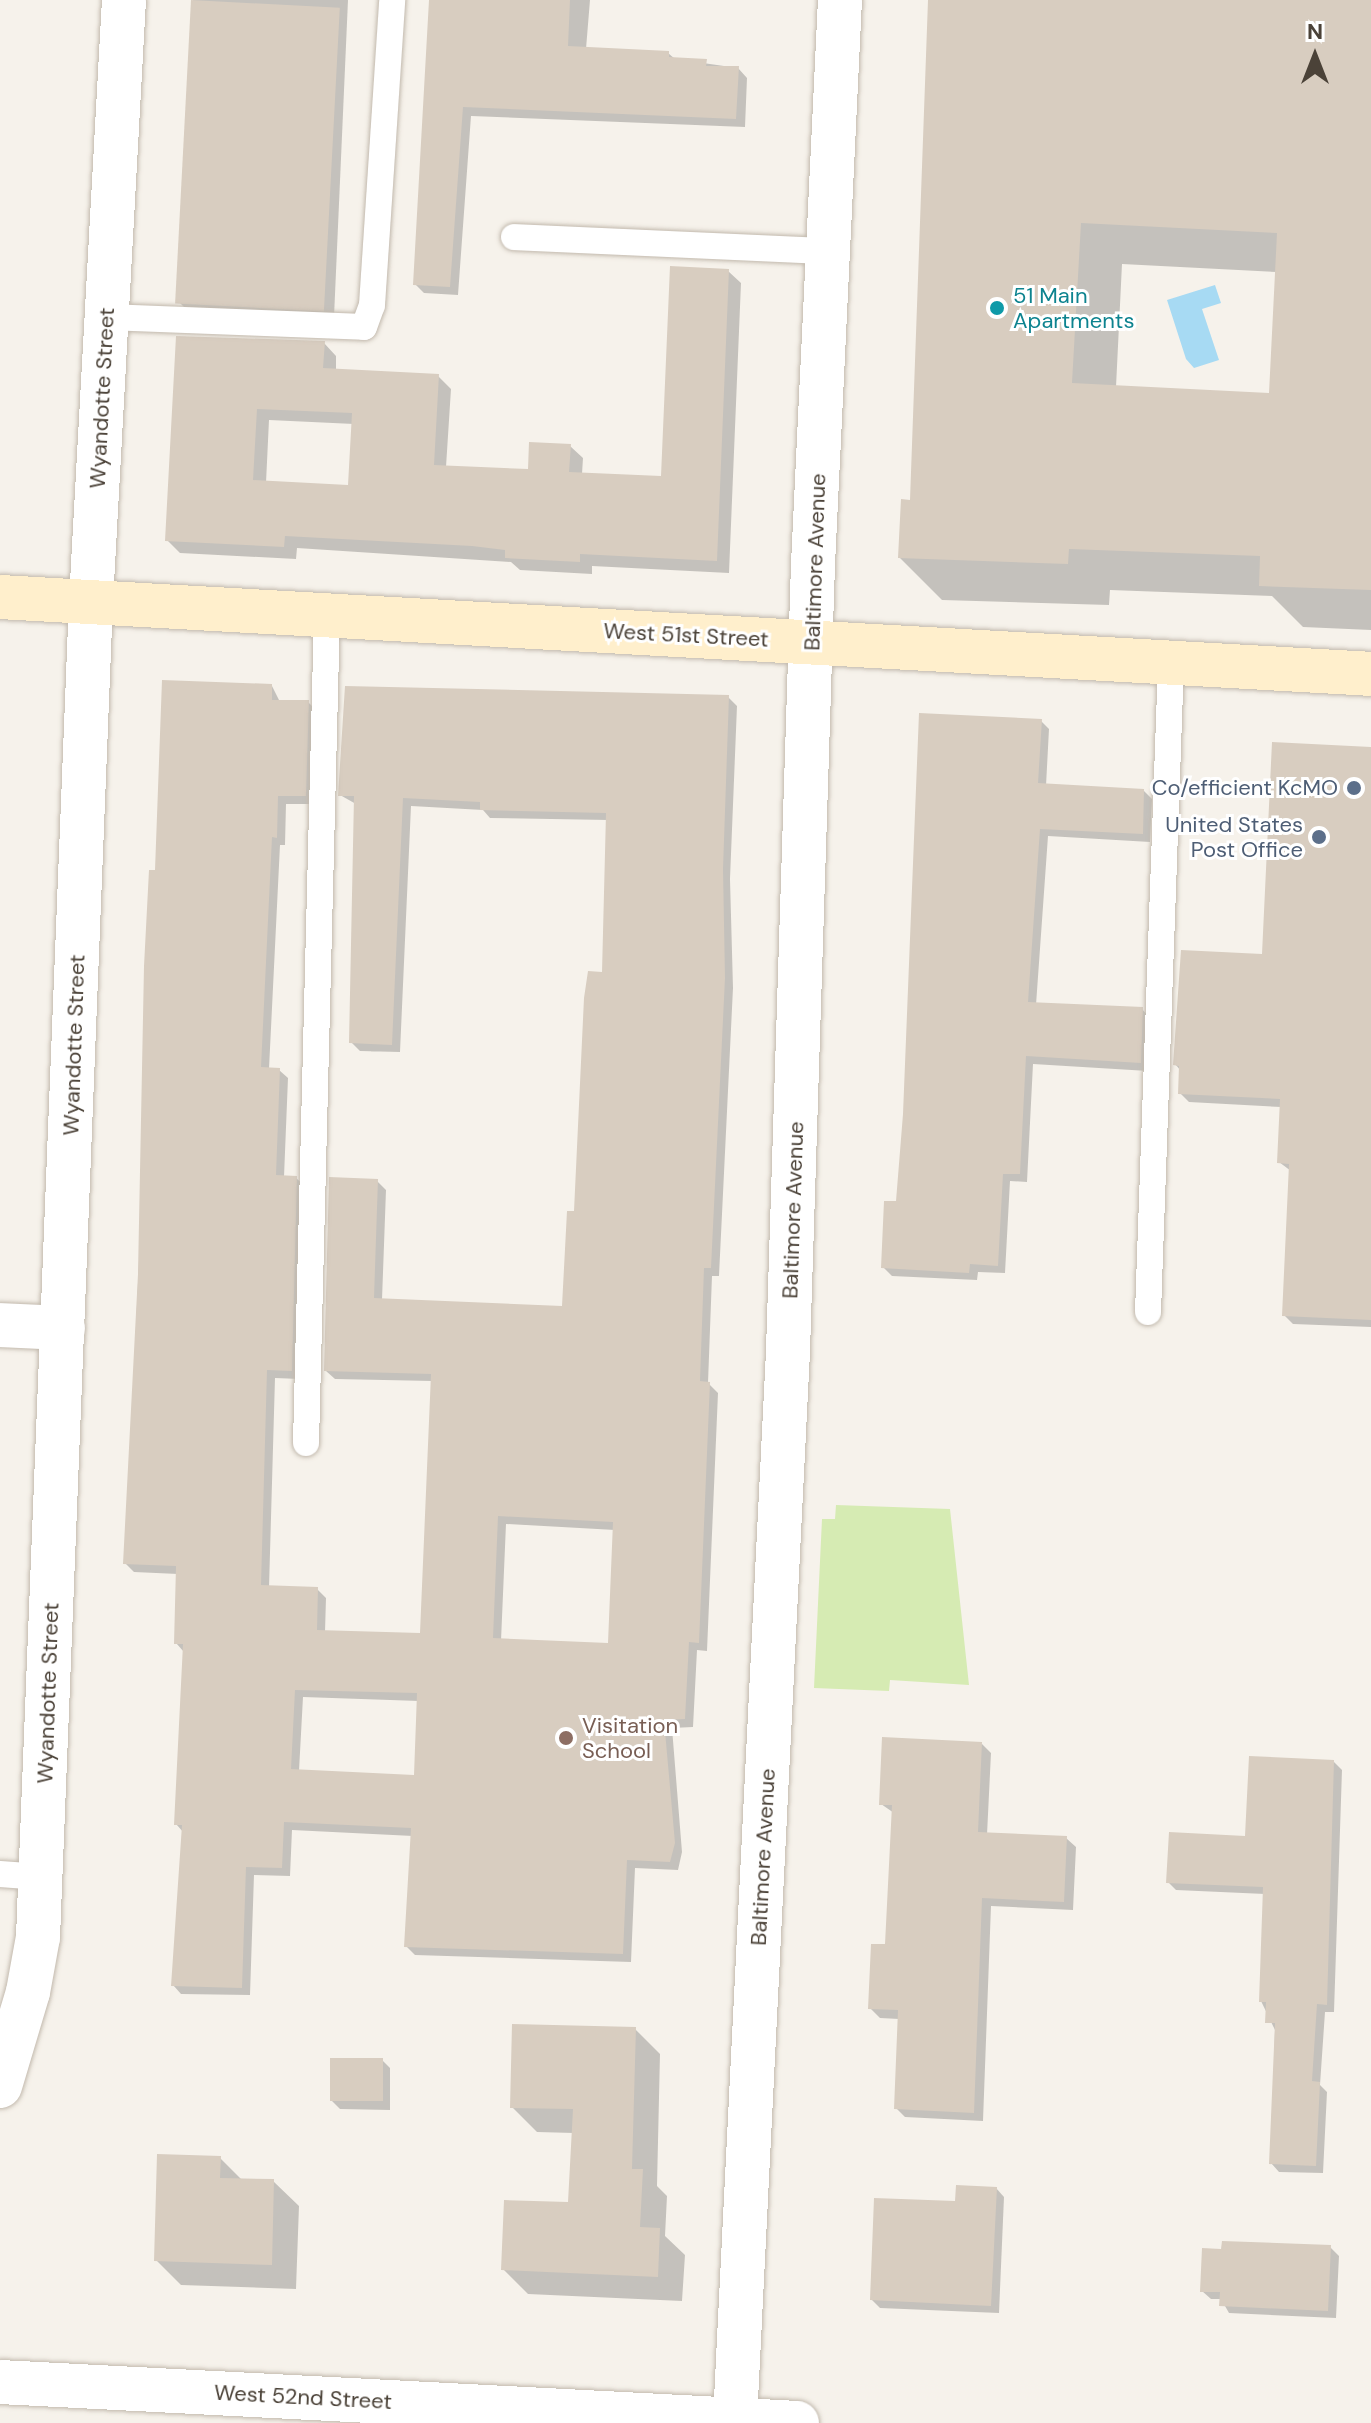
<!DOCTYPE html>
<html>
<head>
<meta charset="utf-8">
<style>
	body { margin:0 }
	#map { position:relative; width:1371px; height:2423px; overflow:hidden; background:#f6f2eb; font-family:"DM Sans",sans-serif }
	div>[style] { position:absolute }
	.green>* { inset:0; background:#d6ebb3 }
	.water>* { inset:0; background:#a7daf3 }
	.shadow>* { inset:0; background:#0003 }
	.building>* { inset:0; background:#d8cdc0; transform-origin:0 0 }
	.roads { filter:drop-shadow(0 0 2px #c2b9ad) drop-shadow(0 0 2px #c2b9ad) }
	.lane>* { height:26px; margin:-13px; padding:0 13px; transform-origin:13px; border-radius:13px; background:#fff }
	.street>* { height:44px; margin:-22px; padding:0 22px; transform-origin:22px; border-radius:22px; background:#fff }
	.secondary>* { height:44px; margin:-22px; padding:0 22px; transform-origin:22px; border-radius:22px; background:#ffefcc }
	.dots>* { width:22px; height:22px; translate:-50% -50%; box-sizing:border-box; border:4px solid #fff; border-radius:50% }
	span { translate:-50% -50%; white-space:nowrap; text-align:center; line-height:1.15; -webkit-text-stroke:6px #fff; paint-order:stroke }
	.culture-label { font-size:22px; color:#0d838f }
	.left { translate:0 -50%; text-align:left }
	.street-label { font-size:22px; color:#4b4238 }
	.service-label { font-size:22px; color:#4e5e75 }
	.right { translate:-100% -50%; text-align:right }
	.education-label { font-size:22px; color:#785e54 }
	.north { position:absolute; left:1275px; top:16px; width:80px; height:80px; -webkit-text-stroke:6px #fff; paint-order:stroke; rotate:0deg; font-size:22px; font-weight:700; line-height:32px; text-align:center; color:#4b4238 }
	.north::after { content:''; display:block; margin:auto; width:28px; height:36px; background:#4b4238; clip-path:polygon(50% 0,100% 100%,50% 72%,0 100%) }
</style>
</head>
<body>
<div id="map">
	<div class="green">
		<i style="clip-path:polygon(836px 1505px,950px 1509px,969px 1685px,890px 1680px,889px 1691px,814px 1688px,822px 1519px,835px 1519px)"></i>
	</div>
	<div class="water">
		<i style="clip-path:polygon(1215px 285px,1221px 303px,1202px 309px,1219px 360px,1194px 368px,1186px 359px,1167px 300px)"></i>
	</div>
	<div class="shadow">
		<i style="clip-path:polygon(193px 0,348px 0,334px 317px,188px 311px,180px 303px)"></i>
		<i style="clip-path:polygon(431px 0,590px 0,586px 49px,668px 53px,675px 59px,738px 68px,747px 78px,745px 127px,471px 116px,458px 295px,424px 293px,415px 284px)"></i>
		<i style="clip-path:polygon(evenodd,930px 0,1371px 0,1371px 630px,1303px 627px,1272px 596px,1110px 590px,1109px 605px,942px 600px,900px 558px,912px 502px,930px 0,1122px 264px,1277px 272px,1270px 395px,1116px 387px,1122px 264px)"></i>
		<i style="clip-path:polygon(evenodd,728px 271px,741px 283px,729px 573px,592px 566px,592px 574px,520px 570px,511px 562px,297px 548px,296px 559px,180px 553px,167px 540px,178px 338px,324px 343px,336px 356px,336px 371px,438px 376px,451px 389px,446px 467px,529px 471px,570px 446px,583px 458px,582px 474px,663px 478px,728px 271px,269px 420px,354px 424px,350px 487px,266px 483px,269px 420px)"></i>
		<i style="clip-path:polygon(evenodd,272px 686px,280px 702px,308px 702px,317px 711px,314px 804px,286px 804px,285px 845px,280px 845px,269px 1069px,279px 1070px,288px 1078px,284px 1177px,296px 1178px,305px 1186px,300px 1379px,275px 1378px,269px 1588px,317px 1589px,326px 1598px,325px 1632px,422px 1635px,432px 1381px,335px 1379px,326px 1371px,377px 1181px,386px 1190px,382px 1300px,564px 1308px,604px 974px,608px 820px,490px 818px,483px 810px,411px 806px,400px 1052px,360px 1051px,351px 1042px,356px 804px,340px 795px,728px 697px,737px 706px,730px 879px,733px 988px,719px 1276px,712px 1276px,708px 1383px,718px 1393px,707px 1651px,697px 1650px,693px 1727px,672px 1728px,682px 1852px,678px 1870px,635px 1868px,631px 1962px,415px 1955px,406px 1946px,413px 1836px,292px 1830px,290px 1876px,254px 1875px,250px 1995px,181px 1994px,173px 1985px,184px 1833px,176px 1824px,184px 1652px,176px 1643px,178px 1574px,134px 1572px,125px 1563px,157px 873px,272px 686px,506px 1524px,615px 1530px,609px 1645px,501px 1641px,506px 1524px,272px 686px,303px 1697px,419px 1701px,415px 1777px,299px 1771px,303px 1697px)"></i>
		<i style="clip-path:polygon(1041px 721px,1049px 729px,1046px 786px,1144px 791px,1152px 799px,1150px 842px,1048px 836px,1036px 1005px,1142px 1009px,1150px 1018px,1148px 1071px,1033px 1064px,1027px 1182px,1010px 1181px,1005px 1273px,978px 1272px,977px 1280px,892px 1276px,883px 1267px,897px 1203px)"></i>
		<i style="clip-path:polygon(1371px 749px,1371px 1327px,1293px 1324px,1284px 1315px,1291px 1171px,1279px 1162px,1281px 1107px,1189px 1102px,1180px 1093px,1181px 1071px,1175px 1064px,1264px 956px)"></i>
		<i style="clip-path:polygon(982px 1744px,991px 1753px,987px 1835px,1066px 1838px,1076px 1847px,1073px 1910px,991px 1906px,983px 2121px,905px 2117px,896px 2108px,899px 2019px,880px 2018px,870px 2008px,887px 1947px,894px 1813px,881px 1804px)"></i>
		<i style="clip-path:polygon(1334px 1762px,1342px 1770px,1334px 2012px,1325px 2012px,1320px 2085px,1327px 2092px,1323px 2173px,1279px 2172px,1271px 2163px,1275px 2030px,1261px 2001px,1265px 1894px,1176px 1890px,1168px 1882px,1247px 1838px)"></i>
		<i style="clip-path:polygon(635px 2029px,660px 2054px,657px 2186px,667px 2196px,665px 2236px,685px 2255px,682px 2301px,528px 2294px,503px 2269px,570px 2205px,574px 2133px,537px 2132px,512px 2107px)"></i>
		<i style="clip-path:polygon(382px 2060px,390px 2068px,390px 2110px,340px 2109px,332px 2101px)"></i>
		<i style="clip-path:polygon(220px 2158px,242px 2180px,273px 2181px,299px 2206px,296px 2289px,181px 2285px,156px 2260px)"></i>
		<i style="clip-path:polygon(996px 2188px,1004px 2197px,999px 2313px,880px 2308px,872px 2300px,957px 2203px)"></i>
		<i style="clip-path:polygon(1330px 2247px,1339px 2256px,1336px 2318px,1229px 2313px,1221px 2299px,1211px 2299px,1202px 2291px)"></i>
	</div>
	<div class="building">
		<i style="left:191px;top:0;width:149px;height:304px;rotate:3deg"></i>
		<i style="clip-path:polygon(429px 0,570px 0,568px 46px,669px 51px,669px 57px,707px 59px,706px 66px,739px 66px,736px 119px,463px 107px,450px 287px,413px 285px)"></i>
		<i style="clip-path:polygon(evenodd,928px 0,1371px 0,1371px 590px,1259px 586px,1260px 556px,1069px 549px,1068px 564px,898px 558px,901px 499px,910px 500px,928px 0,1081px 223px,1277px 233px,1269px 393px,1072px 383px,1081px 223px)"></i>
		<i style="clip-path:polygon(evenodd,670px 266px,729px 269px,717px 561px,580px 554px,580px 562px,505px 558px,505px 550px,472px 546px,285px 536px,284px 547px,165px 541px,176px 336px,325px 341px,323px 368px,439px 374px,434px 465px,528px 469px,529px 442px,571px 444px,569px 472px,661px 476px,670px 266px,257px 409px,352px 413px,348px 485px,253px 480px,257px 409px)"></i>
		<i style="clip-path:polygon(evenodd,162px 680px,272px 684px,272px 700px,309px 700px,306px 796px,278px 796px,277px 838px,272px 837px,261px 1067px,280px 1068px,276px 1175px,297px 1176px,292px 1371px,267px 1370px,261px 1585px,318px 1587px,317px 1630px,420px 1633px,431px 1374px,324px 1371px,329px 1177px,378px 1179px,374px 1298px,562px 1306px,567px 1211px,574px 1211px,584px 998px,588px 971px,602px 972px,606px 813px,480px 810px,480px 802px,403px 798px,392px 1045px,349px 1043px,354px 796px,338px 796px,345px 686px,729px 695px,723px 869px,725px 978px,711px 1268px,704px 1268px,700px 1381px,710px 1382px,699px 1643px,689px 1642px,685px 1719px,664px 1720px,675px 1843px,670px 1862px,627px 1860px,623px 1954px,404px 1947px,411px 1828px,284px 1822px,282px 1868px,246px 1867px,242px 1988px,171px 1986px,182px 1825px,174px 1825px,183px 1644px,174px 1644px,176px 1566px,123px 1564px,138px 1274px,144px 966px,149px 870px,155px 870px,162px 680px,498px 1516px,613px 1522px,608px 1643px,493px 1638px,498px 1516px,162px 680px,295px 1690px,417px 1693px,414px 1775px,291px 1769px,295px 1690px)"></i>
		<i style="clip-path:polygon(919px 713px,1042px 719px,1038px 783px,1144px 789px,1143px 834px,1040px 829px,1028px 1002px,1143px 1007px,1141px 1063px,1026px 1056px,1020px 1174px,1003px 1174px,998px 1266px,970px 1264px,969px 1273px,881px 1268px,884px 1201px,896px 1201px,903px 1114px)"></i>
		<i style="clip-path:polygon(1272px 742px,1371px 747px,1371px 1320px,1282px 1316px,1289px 1164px,1277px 1163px,1280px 1099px,1178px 1094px,1179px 1066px,1173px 1065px,1181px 950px,1262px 954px)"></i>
		<i style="clip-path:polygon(882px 1737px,982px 1742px,978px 1832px,1067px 1836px,1064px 1902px,982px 1898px,974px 2113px,894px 2109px,898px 2010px,868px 2009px,871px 1944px,885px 1944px,892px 1805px,879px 1805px)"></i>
		<i style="clip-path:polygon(1249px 1756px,1334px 1760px,1327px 2005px,1317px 2004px,1312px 2081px,1320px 2082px,1316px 2166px,1269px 2164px,1275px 2023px,1265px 2023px,1266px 2002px,1259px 2002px,1263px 1887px,1166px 1883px,1169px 1832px,1245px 1836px)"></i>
		<i style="clip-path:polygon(512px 2024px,636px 2027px,632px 2169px,643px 2169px,640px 2227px,660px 2228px,658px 2277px,501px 2270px,504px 2200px,568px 2202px,573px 2109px,510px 2108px)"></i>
		<i style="left:330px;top:2058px;width:53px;height:43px"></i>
		<i style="clip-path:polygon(157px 2154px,221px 2156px,220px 2178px,274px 2179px,272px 2265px,154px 2261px)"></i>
		<i style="clip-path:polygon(956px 2185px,997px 2187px,991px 2306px,870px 2300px,874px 2198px,955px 2201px)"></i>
		<i style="clip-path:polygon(1222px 2241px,1331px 2245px,1328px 2311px,1219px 2306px,1220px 2292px,1200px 2292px,1202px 2248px,1221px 2249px)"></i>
	</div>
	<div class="roads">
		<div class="lane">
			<i style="left:514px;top:237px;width:314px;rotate:2.6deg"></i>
			<i style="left:107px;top:317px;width:257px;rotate:2.2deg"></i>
			<i style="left:364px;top:327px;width:23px;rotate:-70deg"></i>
			<i style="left:372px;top:305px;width:306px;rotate:-86.2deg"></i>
			<i style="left:1148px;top:1312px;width:649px;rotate:-87.97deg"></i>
			<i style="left:306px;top:1443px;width:829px;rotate:-88.55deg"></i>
			<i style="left:0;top:1874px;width:41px;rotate:4.2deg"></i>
		</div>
		<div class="street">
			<i style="left:0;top:1325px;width:63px;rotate:2.7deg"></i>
			<i style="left:0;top:2086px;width:98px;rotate:-73.4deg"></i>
			<i style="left:28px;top:1992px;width:56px;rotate:-79.7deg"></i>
			<i style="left:38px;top:1937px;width:1337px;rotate:-87.73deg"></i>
			<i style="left:91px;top:601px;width:602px;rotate:-86.86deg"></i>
			<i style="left:0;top:2382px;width:798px;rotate:2.94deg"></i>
			<i style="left:735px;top:2420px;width:1070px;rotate:-87.16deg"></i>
			<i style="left:788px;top:1351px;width:787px;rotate:-88.18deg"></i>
			<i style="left:813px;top:564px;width:565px;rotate:-87.26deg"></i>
		</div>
		<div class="secondary">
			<i style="left:0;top:597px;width:1373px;rotate:3.21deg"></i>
		</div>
	</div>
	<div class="dots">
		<i style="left:997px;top:308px;background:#0f9aa8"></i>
		<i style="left:1354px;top:788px;background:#5c6f8a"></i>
		<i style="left:1319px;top:837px;background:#5c6f8a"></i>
		<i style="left:566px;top:1738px;background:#8d6e63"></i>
	</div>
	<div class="culture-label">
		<span class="left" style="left:1013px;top:308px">51 Main<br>Apartments</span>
	</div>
	<div class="street-label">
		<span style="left:102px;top:398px;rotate:-87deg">Wyandotte Street</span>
		<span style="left:815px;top:562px;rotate:-88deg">Baltimore Avenue</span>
		<span style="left:686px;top:635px;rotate:3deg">West 51st Street</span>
		<span style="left:74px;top:1045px;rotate:-88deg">Wyandotte Street</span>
		<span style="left:793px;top:1210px;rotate:-88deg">Baltimore Avenue</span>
		<span style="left:48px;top:1693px;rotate:-88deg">Wyandotte Street</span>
		<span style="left:763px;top:1857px;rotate:-87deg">Baltimore Avenue</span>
		<span style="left:303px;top:2397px;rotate:3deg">West 52nd Street</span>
	</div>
	<div class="service-label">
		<span class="right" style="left:1338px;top:788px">Co/efficient KcMO</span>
		<span class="right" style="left:1303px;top:837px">United States<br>Post Office</span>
	</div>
	<div class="education-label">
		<span class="left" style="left:582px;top:1738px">Visitation<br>School</span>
	</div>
	<div class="north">N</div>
</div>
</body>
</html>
